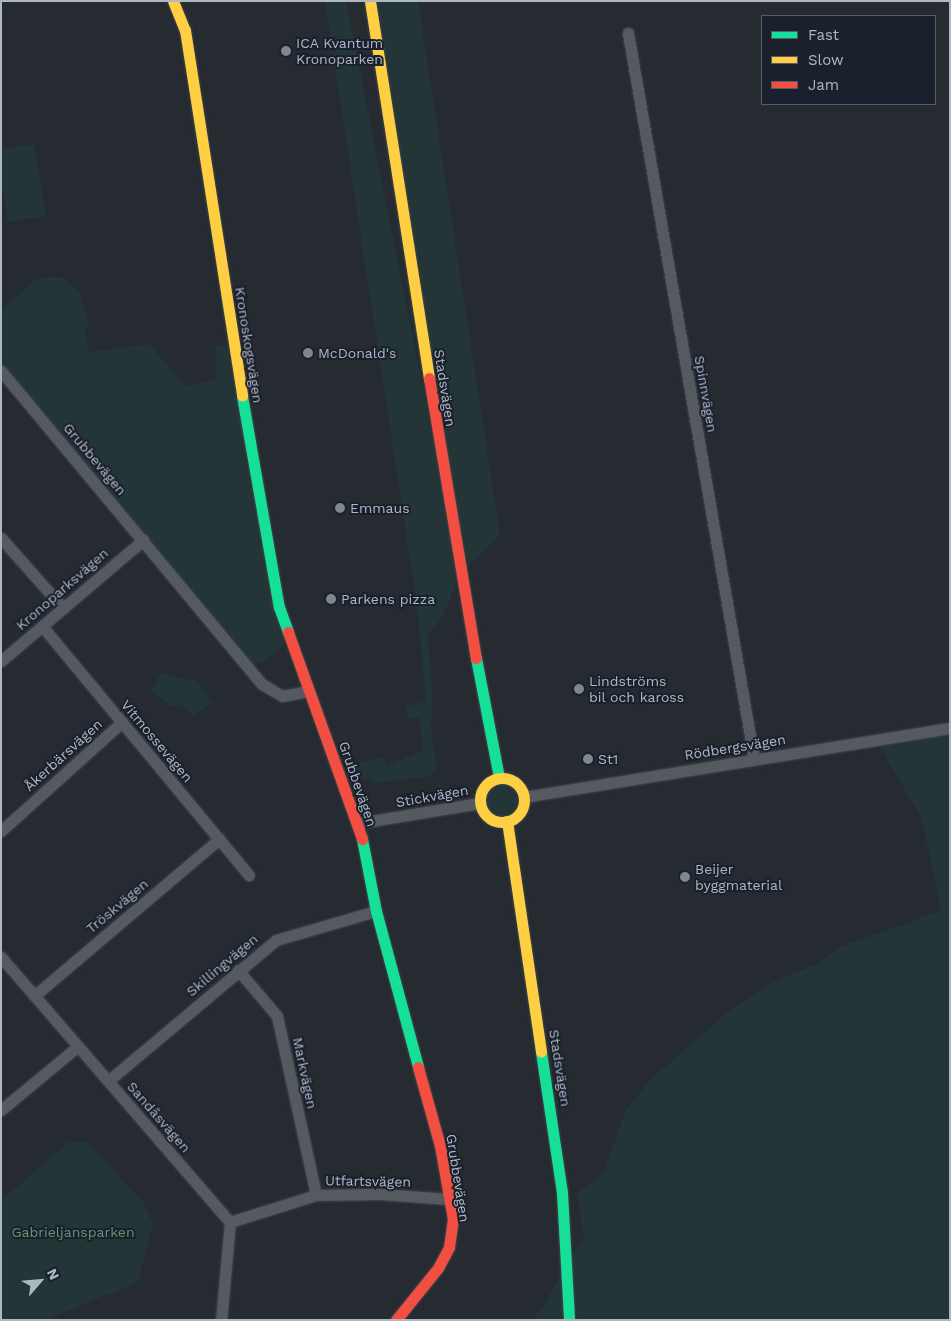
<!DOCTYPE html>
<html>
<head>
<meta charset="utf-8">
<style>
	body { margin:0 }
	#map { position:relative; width:951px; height:1321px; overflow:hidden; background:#262b32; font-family:"Work Sans",sans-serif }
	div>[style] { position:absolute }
	.green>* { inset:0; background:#233537 }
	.round { border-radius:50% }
	.roads { filter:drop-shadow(0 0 1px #42464b) drop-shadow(0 0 1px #42464b) }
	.street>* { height:11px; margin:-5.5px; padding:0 5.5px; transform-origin:5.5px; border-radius:5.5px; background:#555960 }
	.fast>* { height:11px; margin:-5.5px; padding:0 5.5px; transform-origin:5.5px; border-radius:5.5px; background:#16e098 }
	.slow>* { height:11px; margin:-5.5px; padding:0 5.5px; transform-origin:5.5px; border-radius:5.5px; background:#ffcf43 }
	.slow>.ring { margin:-5.5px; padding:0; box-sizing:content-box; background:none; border:11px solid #ffcf43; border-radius:50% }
	.jam>* { height:11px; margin:-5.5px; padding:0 5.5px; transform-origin:5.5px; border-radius:5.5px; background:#f24e42 }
	.dots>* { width:14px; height:14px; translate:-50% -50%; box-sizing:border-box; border:2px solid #1a212c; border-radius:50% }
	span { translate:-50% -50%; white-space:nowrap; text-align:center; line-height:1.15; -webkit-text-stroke:4px #1a212c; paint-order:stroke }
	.poi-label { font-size:14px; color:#afb7c4 }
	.left { translate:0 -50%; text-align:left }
	.street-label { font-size:14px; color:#afb7c4 }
	.park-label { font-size:14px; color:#679471 }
	.frame { position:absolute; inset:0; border:2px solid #afb7c4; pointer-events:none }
	.legend { position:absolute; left:761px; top:15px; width:175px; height:90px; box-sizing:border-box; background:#1a212c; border:1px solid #565d69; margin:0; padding:6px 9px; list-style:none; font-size:15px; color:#afb7c4 }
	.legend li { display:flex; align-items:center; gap:10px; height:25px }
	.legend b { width:25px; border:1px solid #565d69 }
	.north { position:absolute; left:15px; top:1256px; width:50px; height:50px; -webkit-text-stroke:4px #1a212c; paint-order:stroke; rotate:63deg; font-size:14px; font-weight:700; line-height:20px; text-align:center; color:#afb7c4 }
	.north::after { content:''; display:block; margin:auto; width:18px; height:22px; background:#afb7c4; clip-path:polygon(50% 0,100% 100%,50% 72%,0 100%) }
</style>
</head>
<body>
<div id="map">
	<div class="green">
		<i style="clip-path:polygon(325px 1px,346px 1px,456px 555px,370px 1px,418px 1px,500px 534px,460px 574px,443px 616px,428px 636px,433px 703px,431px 728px,437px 770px,429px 776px,376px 783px,355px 774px,352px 765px,383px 757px,387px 766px,423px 750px,419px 718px,409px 718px,405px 706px,426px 702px,417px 605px)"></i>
		<i style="clip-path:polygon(34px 144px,46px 216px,8px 222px,1px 178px,1px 149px)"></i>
		<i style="clip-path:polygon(48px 277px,62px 277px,79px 292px,89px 324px,85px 332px,89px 352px,150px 344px,185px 387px,216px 380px,216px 346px,234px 344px,288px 635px,278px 652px,263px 662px,247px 665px,1px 369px,1px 311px,33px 281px)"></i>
		<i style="clip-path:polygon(161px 673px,196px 681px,213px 702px,194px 716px,182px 704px,173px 707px,151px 691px)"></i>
		<i style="clip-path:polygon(950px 728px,950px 1320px,532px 1320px,544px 1306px,568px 1260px,584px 1240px,577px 1192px,593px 1182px,605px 1170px,625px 1112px,650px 1080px,729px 1011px,779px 979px,818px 964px,839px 947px,941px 911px,922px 819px,876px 740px)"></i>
		<i class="round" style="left:484px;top:781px;width:36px;height:36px"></i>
		<i style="clip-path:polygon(85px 1141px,142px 1200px,153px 1223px,138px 1282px,45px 1320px,1px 1320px,1px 1201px,67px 1143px)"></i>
	</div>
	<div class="roads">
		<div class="street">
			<i style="left:628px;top:33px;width:737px;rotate:80.15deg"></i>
			<i style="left:1px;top:371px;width:408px;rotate:50.2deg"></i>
			<i style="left:262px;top:684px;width:23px;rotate:31deg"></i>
			<i style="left:282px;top:696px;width:26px;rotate:-11deg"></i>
			<i style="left:1px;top:538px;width:94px;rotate:48.5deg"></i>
			<i style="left:42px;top:626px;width:324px;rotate:50.3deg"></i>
			<i style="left:1px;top:661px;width:187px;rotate:-40.4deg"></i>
			<i style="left:524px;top:797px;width:432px;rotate:-9.2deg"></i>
			<i style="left:359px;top:823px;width:123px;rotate:-9.4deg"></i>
			<i style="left:1px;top:831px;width:163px;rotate:-42deg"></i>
			<i style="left:1px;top:957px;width:350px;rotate:49.2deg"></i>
			<i style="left:230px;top:1222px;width:98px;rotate:95.2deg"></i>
			<i style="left:238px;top:970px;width:60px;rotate:49.7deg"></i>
			<i style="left:277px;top:1016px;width:183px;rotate:77.7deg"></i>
			<i style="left:34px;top:996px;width:243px;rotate:-40.3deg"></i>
			<i style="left:108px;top:1081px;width:219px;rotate:-40deg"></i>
			<i style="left:276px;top:940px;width:104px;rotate:-16.2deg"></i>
			<i style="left:1px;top:1110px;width:100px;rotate:-39.7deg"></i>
			<i style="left:230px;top:1222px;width:90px;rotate:-17.4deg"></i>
			<i style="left:316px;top:1195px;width:64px;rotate:-0.9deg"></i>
			<i style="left:380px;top:1194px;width:69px;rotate:4.1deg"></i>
		</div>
		<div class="fast">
			<i style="left:242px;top:396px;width:214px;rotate:80.1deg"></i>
			<i style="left:279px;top:607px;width:27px;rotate:70deg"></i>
			<i style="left:476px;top:658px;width:121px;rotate:79.1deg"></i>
			<i style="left:362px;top:839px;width:73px;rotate:79deg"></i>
			<i style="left:376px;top:911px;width:162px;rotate:74.9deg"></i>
			<i style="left:541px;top:1052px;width:143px;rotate:81.5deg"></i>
			<i style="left:562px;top:1193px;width:127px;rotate:86.8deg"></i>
		</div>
		<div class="slow">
			<i style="left:173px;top:1px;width:31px;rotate:68deg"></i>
			<i style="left:185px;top:30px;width:370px;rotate:81.1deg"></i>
			<i style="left:370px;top:1px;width:382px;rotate:81.1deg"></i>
			<i class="ring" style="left:480px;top:778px;width:33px;height:33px"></i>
			<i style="left:507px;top:821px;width:233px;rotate:81.6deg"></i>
		</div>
		<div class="jam">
			<i style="left:429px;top:378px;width:284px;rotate:80.5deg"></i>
			<i style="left:288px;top:632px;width:220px;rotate:70.3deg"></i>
			<i style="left:396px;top:1320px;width:67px;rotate:-51.1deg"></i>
			<i style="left:438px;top:1268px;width:24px;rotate:-62deg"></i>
			<i style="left:449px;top:1247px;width:28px;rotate:-82deg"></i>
			<i style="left:453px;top:1219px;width:74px;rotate:-100.1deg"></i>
			<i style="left:440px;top:1146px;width:82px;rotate:-105.6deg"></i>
		</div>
	</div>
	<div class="dots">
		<i style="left:286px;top:51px;background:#7f8691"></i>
		<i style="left:308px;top:353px;background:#7f8691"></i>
		<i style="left:340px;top:508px;background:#7f8691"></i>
		<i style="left:331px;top:599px;background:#7f8691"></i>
		<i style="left:579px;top:689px;background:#7f8691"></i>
		<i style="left:588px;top:759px;background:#7f8691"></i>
		<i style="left:685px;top:877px;background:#7f8691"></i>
	</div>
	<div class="poi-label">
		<span class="left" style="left:296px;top:51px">ICA Kvantum<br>Kronoparken</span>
		<span class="left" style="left:318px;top:353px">McDonald's</span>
		<span class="left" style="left:350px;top:508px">Emmaus</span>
		<span class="left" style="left:341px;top:599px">Parkens pizza</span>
		<span class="left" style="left:589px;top:689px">Lindströms<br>bil och kaross</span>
		<span class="left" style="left:598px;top:759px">St1</span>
		<span class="left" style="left:695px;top:877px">Beijer<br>byggmaterial</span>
	</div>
	<div class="street-label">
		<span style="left:249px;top:345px;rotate:81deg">Kronoskogsvägen</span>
		<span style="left:445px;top:388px;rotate:81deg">Stadsvägen</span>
		<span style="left:706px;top:394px;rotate:80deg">Spinnvägen</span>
		<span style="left:95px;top:459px;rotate:50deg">Grubbevägen</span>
		<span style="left:62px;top:589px;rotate:-41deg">Kronoparksvägen</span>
		<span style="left:157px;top:741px;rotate:50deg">Vitmossevägen</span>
		<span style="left:735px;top:747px;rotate:-9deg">Rödbergsvägen</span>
		<span style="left:63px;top:755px;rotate:-42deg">Åkerbärsvägen</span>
		<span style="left:358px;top:784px;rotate:71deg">Grubbevägen</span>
		<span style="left:432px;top:796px;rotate:-10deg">Stickvägen</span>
		<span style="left:117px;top:906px;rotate:-40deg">Tröskvägen</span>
		<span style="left:222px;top:965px;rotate:-40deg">Skillingvägen</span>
		<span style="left:560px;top:1068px;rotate:81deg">Stadsvägen</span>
		<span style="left:305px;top:1073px;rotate:78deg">Markvägen</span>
		<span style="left:159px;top:1117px;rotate:49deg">Sandåsvägen</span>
		<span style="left:458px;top:1178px;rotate:81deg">Grubbevägen</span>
		<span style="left:368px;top:1181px;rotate:1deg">Utfartsvägen</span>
	</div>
	<div class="park-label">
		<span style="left:73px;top:1232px">Gabrieljansparken</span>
	</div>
	<div class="frame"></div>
	<ul class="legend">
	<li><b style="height:6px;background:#16e098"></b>Fast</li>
	<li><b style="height:6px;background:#ffcf43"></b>Slow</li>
	<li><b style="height:6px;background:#f24e42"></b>Jam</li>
	</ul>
	<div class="north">N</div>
</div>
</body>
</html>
